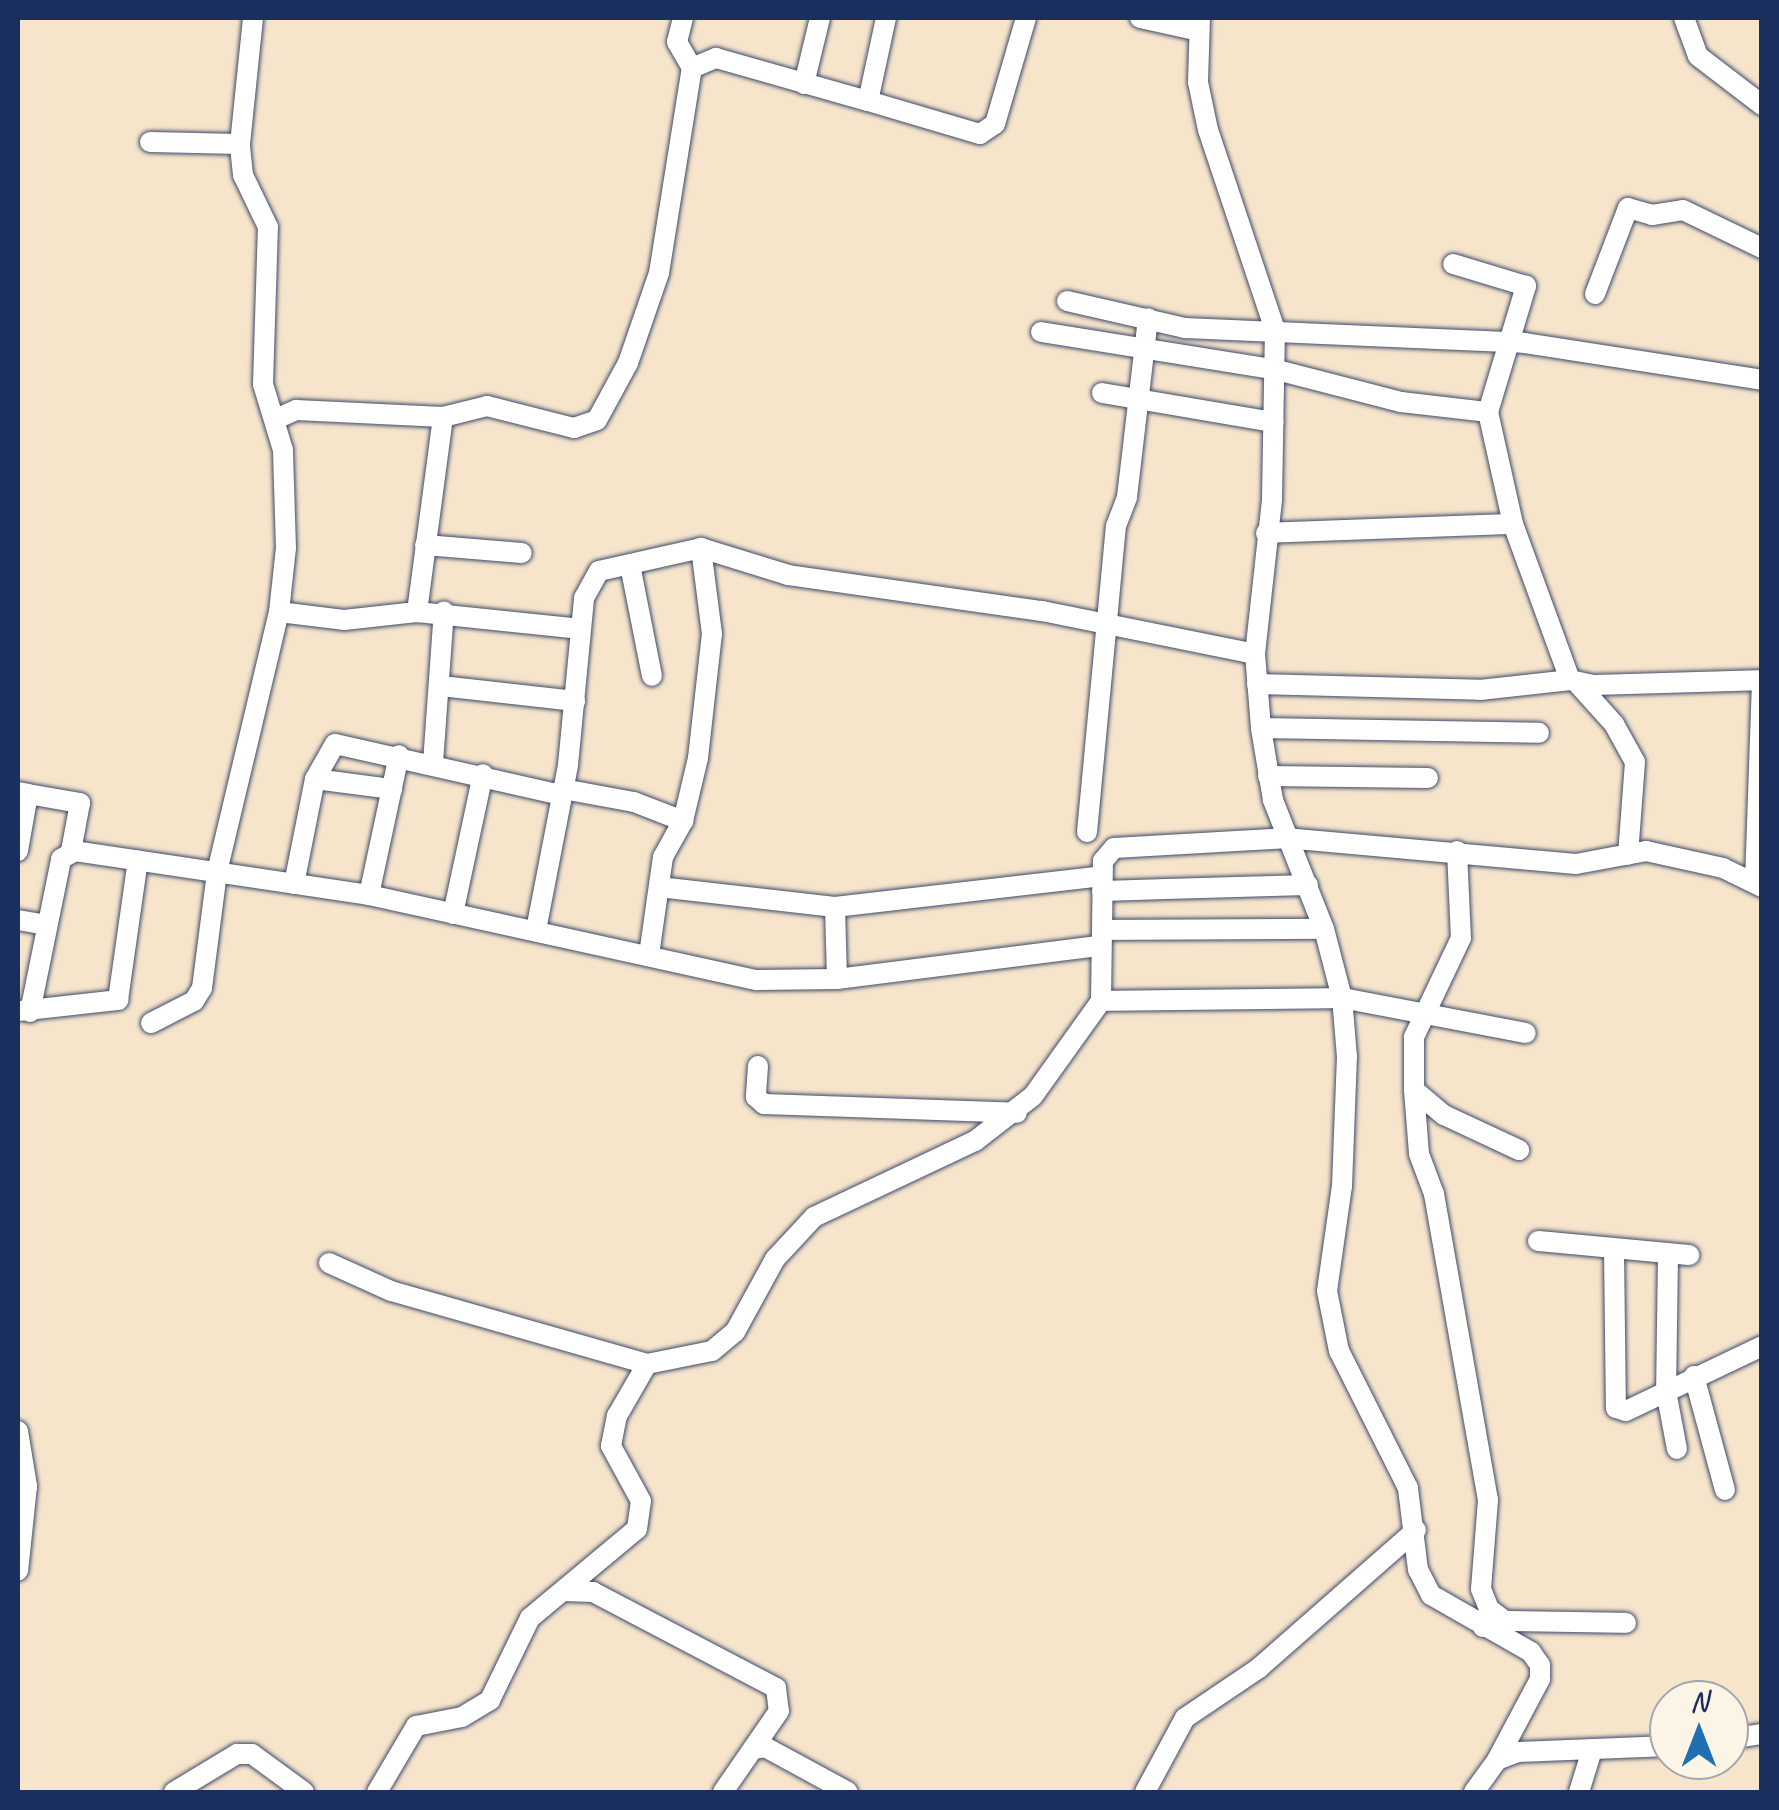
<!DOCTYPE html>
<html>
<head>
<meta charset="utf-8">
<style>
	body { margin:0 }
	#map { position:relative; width:1779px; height:1810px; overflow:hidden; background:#f7e5cb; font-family:Caveat,sans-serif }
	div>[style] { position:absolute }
	.roads { filter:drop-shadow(0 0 2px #3c4a6e) drop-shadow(0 0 2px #3c4a6e) }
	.minor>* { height:20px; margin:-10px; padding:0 10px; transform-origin:10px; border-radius:10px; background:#fff }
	span { translate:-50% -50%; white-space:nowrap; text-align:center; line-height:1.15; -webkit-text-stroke:8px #fcf5e5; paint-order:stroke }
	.frame { position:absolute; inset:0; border:20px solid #1b2f5e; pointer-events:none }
	.north { position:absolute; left:1649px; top:1680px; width:100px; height:100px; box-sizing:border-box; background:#fcf5e5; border:2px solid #a2a6af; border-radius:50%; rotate:0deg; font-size:28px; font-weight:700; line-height:40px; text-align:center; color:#1b2f5e }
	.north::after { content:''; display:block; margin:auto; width:35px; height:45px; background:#1f6fb2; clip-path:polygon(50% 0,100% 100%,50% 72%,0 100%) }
</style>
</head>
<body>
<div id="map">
	<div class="roads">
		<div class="minor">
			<i style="left:886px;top:18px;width:85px;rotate:102.2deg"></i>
			<i style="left:868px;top:101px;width:117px;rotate:16.4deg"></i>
			<i style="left:980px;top:134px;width:18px;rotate:-34deg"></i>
			<i style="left:995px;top:124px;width:110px;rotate:-73.7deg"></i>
			<i style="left:1140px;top:18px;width:60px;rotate:12.4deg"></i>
			<i style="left:1684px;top:18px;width:40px;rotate:69.8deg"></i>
			<i style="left:1698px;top:56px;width:81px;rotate:37.4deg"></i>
			<i style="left:692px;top:68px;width:26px;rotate:-23deg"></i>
			<i style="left:716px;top:58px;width:158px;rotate:15.8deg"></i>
			<i style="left:804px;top:84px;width:68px;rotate:-76.4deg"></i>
			<i style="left:150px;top:142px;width:90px;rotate:1.3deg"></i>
			<i style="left:1595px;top:294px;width:92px;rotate:-69deg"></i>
			<i style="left:1628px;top:208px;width:25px;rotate:16deg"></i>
			<i style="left:1652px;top:215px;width:31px;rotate:-9deg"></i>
			<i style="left:1683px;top:210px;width:88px;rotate:25.7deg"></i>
			<i style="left:1067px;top:301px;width:121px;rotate:12.9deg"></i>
			<i style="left:1185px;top:328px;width:339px;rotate:2.5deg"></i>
			<i style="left:1524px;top:343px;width:241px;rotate:8.8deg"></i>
			<i style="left:1041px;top:332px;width:239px;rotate:9.1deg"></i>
			<i style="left:1277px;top:370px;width:128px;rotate:14.5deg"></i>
			<i style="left:1401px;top:402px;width:88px;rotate:6.6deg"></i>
			<i style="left:1488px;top:412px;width:132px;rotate:-73.2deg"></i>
			<i style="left:1526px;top:286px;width:76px;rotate:-163.2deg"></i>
			<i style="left:1102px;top:393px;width:174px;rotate:9.6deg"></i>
			<i style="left:1488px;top:412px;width:115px;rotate:77.4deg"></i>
			<i style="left:443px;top:417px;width:197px;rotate:97.6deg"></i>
			<i style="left:417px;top:612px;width:165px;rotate:5.9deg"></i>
			<i style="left:278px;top:418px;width:20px;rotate:-24deg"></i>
			<i style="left:296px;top:410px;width:147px;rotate:2.7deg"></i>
			<i style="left:443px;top:417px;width:45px;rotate:-14deg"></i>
			<i style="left:487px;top:406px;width:90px;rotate:14.2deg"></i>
			<i style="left:574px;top:428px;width:24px;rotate:-19deg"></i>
			<i style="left:597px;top:420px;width:65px;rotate:-61.5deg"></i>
			<i style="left:628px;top:363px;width:95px;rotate:-71deg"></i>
			<i style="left:659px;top:273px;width:208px;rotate:-80.9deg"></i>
			<i style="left:692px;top:68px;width:30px;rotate:-120deg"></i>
			<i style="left:677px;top:42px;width:25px;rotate:-76deg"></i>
			<i style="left:1266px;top:533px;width:247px;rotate:-2.1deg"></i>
			<i style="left:1513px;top:524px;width:166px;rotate:69.9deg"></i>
			<i style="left:1570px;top:680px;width:25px;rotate:12deg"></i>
			<i style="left:1594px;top:685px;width:168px;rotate:-1.7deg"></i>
			<i style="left:425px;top:545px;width:97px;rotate:4.7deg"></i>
			<i style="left:630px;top:565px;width:113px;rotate:78.8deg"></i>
			<i style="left:279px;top:612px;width:65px;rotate:7deg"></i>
			<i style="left:344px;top:620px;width:73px;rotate:-6.3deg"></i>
			<i style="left:1257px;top:684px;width:223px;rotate:1.5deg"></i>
			<i style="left:1480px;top:690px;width:91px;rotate:-6.3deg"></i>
			<i style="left:1578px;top:684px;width:54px;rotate:48deg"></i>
			<i style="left:1614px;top:724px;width:43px;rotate:61.1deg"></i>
			<i style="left:1635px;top:762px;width:93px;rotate:94.3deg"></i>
			<i style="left:441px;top:686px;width:135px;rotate:6.4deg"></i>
			<i style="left:1261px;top:728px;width:278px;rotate:1deg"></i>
			<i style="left:433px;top:763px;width:152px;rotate:-85.9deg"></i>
			<i style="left:1268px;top:776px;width:160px;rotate:0.7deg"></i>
			<i style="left:315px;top:779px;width:78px;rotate:7.4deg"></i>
			<i style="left:563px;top:789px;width:72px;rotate:10.4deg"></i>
			<i style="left:634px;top:802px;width:53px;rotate:21.2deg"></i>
			<i style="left:18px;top:792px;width:10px;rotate:11deg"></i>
			<i style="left:28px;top:794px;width:58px;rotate:100deg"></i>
			<i style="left:28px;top:794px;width:53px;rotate:9.8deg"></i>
			<i style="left:80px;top:803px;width:49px;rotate:100.6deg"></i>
			<i style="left:1087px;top:832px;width:307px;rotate:-84.6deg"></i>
			<i style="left:1116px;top:526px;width:31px;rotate:-69deg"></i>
			<i style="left:1127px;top:497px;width:180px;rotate:-83.3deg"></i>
			<i style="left:1457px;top:851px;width:87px;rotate:87.4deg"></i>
			<i style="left:1461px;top:938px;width:110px;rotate:115.4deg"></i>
			<i style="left:1414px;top:1037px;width:53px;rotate:90deg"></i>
			<i style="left:1414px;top:1090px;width:39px;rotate:40deg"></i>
			<i style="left:1444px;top:1115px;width:83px;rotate:25deg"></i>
			<i style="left:1755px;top:882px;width:197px;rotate:-88deg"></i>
			<i style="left:294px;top:884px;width:107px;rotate:-78.7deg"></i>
			<i style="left:315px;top:779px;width:40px;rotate:-60.3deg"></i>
			<i style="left:335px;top:744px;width:232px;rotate:12.7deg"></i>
			<i style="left:659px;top:887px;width:177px;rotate:6.5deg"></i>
			<i style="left:835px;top:907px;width:269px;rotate:-6.6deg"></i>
			<i style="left:1102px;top:891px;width:206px;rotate:-1.7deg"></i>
			<i style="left:369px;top:895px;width:143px;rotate:-77.9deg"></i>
			<i style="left:835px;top:907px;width:72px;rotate:88.4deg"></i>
			<i style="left:453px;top:914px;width:143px;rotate:-77.9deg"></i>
			<i style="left:18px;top:920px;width:27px;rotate:10deg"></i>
			<i style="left:536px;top:930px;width:168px;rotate:-79deg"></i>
			<i style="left:568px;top:765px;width:168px;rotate:-84.5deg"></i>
			<i style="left:584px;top:598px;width:31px;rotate:-61deg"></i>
			<i style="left:599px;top:571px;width:105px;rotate:-12.7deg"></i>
			<i style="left:701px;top:548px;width:91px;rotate:17.2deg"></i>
			<i style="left:788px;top:575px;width:257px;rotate:8.1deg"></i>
			<i style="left:1042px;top:611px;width:217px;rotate:11.4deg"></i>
			<i style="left:1102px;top:930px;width:222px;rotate:-0.3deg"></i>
			<i style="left:649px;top:955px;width:99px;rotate:-81.9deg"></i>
			<i style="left:663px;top:857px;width:41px;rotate:-60.9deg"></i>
			<i style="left:683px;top:821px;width:65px;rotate:-76.6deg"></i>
			<i style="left:698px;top:758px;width:125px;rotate:-83.6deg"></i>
			<i style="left:712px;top:634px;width:87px;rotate:-97.3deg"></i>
			<i style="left:1101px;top:1001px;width:241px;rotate:-0.7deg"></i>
			<i style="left:1342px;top:998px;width:71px;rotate:-104.6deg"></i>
			<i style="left:1324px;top:929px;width:139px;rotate:-111.6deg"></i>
			<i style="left:1273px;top:800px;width:73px;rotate:-99.5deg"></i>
			<i style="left:1261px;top:728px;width:74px;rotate:-94.6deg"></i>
			<i style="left:1255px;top:654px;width:156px;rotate:-83.7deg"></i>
			<i style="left:1272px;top:499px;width:169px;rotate:-89deg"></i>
			<i style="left:1275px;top:330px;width:211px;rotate:-108.5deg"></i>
			<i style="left:1208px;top:130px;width:49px;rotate:-101.8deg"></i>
			<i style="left:1198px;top:82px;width:64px;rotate:-88.2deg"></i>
			<i style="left:19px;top:1011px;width:100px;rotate:-6.3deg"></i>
			<i style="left:118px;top:1000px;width:141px;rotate:-81.9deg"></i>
			<i style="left:30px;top:1012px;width:156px;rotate:-78.5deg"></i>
			<i style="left:61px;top:859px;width:16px;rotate:-30deg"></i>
			<i style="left:75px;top:851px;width:297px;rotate:8.5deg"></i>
			<i style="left:369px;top:895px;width:397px;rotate:12.4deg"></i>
			<i style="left:757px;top:980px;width:80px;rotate:-0.7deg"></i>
			<i style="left:837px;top:979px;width:265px;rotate:-7.2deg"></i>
			<i style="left:151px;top:1023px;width:48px;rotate:-27.1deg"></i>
			<i style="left:194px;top:1001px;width:15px;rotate:-58deg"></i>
			<i style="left:202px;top:988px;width:117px;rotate:-82.6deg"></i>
			<i style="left:217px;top:872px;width:267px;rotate:-76.6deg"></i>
			<i style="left:279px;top:612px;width:64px;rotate:-83.8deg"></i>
			<i style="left:286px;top:548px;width:98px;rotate:-91.8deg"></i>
			<i style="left:283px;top:450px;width:69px;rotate:-106.9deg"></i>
			<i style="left:263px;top:384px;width:157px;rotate:-88.2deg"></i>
			<i style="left:268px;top:227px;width:58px;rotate:-115.7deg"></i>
			<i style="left:243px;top:175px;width:31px;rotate:-96deg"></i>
			<i style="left:240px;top:144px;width:127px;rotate:-84.1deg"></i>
			<i style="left:758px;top:1066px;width:31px;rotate:94deg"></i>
			<i style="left:756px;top:1097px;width:11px;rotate:41deg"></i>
			<i style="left:764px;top:1104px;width:253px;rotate:2deg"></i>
			<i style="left:1414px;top:1090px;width:64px;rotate:85.5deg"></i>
			<i style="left:1419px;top:1154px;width:43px;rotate:69.4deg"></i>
			<i style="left:1434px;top:1194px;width:311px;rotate:80deg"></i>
			<i style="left:1488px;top:1500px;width:89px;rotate:94.5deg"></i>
			<i style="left:1481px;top:1589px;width:22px;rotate:68deg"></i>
			<i style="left:1489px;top:1609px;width:20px;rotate:37deg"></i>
			<i style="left:1505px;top:1621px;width:23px;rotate:165deg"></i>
			<i style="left:1538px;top:1241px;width:152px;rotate:5.3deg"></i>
			<i style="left:1614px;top:1250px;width:158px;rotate:89.3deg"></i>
			<i style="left:1616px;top:1408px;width:10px;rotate:17deg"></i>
			<i style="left:1626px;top:1411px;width:151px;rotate:-25.5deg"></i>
			<i style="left:1668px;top:1254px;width:137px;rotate:90.8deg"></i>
			<i style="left:1666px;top:1391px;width:59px;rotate:79.3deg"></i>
			<i style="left:329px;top:1263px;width:68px;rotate:24.3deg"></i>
			<i style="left:391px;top:1291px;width:266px;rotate:15.9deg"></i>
			<i style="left:647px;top:1364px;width:66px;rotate:-11.3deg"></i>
			<i style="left:712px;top:1351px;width:30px;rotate:-40deg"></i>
			<i style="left:735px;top:1332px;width:83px;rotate:-61.3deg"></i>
			<i style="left:775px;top:1259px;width:57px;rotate:-47.1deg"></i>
			<i style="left:814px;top:1217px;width:178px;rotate:-25.3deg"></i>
			<i style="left:975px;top:1141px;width:73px;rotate:-37.8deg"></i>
			<i style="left:1033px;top:1096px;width:117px;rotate:-54.4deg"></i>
			<i style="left:1101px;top:1001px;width:140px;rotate:-89.2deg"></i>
			<i style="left:1103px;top:861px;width:17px;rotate:-50deg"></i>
			<i style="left:1114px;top:848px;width:171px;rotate:-3.3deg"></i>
			<i style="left:1285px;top:838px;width:292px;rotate:5.1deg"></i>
			<i style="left:1576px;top:864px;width:71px;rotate:-10.5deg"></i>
			<i style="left:1646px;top:851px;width:79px;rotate:12.4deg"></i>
			<i style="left:1723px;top:868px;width:43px;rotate:26deg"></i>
			<i style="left:1694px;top:1376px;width:118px;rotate:74.8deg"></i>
			<i style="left:18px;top:1431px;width:56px;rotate:80.7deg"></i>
			<i style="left:27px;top:1486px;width:85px;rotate:96deg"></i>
			<i style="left:563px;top:1591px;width:30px;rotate:2deg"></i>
			<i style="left:593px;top:1592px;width:207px;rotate:27.7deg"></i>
			<i style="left:776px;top:1688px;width:23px;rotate:83deg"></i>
			<i style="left:779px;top:1711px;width:98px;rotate:124.7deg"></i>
			<i style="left:1505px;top:1621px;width:121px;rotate:0.9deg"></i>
			<i style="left:1729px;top:1739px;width:33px;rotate:-9deg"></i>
			<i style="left:753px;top:1749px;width:12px;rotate:-9deg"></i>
			<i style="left:765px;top:1747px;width:94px;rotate:28.5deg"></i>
			<i style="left:1497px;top:1760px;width:92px;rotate:-62deg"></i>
			<i style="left:1540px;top:1679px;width:14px;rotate:-90deg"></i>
			<i style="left:1540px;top:1665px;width:16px;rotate:-125deg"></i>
			<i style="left:1531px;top:1652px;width:115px;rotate:-150.3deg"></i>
			<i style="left:1431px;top:1595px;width:28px;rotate:-117deg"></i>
			<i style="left:1418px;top:1570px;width:83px;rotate:-97deg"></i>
			<i style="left:1408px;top:1488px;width:153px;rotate:-116.7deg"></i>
			<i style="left:1339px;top:1351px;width:61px;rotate:-101.3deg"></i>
			<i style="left:1327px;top:1291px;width:106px;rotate:-81.9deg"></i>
			<i style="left:1342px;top:1186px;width:129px;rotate:-87.8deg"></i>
			<i style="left:1347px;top:1057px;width:59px;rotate:-94.8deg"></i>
			<i style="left:1342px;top:998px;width:187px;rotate:10.8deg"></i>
			<i style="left:174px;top:1792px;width:74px;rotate:-31.1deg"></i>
			<i style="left:237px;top:1754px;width:15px"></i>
			<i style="left:252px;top:1754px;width:64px;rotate:36.2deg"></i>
			<i style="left:377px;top:1792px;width:77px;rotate:-59.4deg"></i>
			<i style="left:416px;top:1726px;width:47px;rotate:-11.1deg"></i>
			<i style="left:462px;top:1717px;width:33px;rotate:-31deg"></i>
			<i style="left:490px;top:1700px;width:91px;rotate:-64deg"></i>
			<i style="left:530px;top:1618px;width:139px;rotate:-39.8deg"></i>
			<i style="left:637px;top:1529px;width:28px;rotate:-82deg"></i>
			<i style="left:641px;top:1501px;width:63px;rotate:-118.6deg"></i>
			<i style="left:611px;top:1446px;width:31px;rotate:-79deg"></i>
			<i style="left:617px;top:1416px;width:60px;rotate:-60deg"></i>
			<i style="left:1145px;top:1792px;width:84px;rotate:-61.6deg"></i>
			<i style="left:1185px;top:1718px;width:89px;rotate:-34deg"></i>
			<i style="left:1259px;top:1668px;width:209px;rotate:-41.3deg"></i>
			<i style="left:1474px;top:1792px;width:39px;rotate:-54deg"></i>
			<i style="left:1497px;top:1760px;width:22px;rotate:-21deg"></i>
			<i style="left:1518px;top:1752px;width:151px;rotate:-2.3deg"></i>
			<i style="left:1579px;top:1792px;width:44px;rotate:-72.8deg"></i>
		</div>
	</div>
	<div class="frame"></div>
	<div class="north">N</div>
</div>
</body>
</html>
